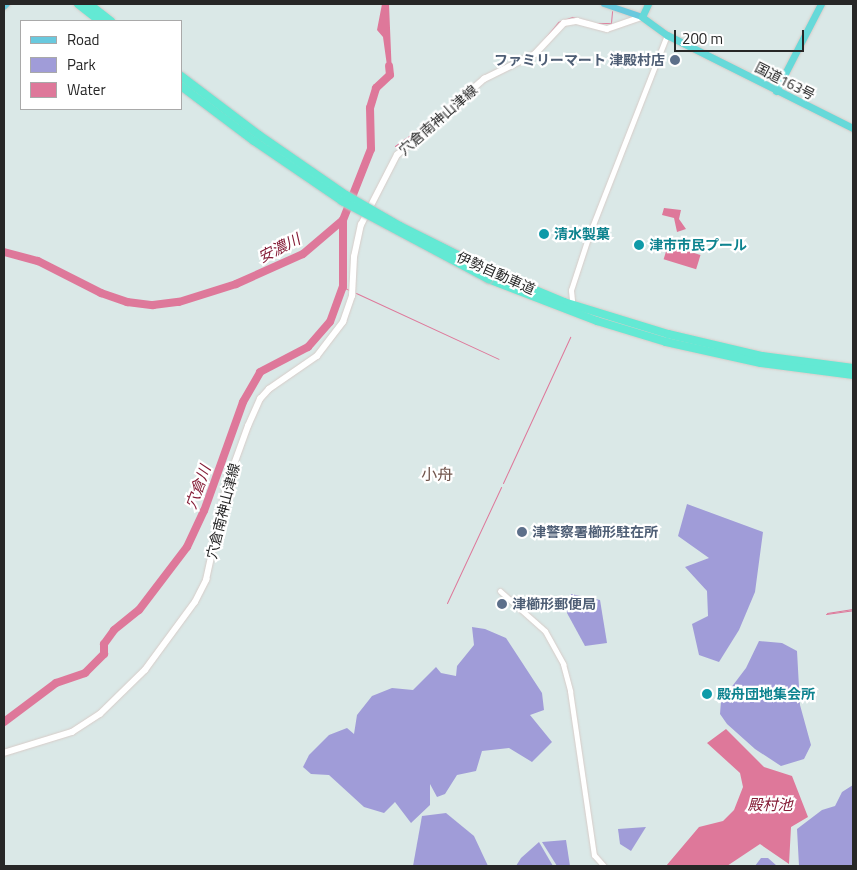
<!DOCTYPE html>
<html>
<head>
<meta charset="utf-8">
<style>
	body { margin:0 }
	#map { position:relative; width:857px; height:870px; overflow:hidden; background:#dae8e7; font-family:"Titillium Web","Noto Sans JP",sans-serif }
	div>[style] { position:absolute }
	.green>* { inset:0; background:#a09cd8 }
	.water>* { inset:0; background:#de789a; transform-origin:0 0 }
	.stream>* { height:1px; margin:-0.5px; padding:0 0.5px; transform-origin:0.5px; border-radius:0.5px; background:#de789a }
	.river>* { height:8px; margin:-4px; padding:0 4px; transform-origin:4px; border-radius:4px; background:#de789a }
	.roads { filter:drop-shadow(0 0 1px #d7ccc8) drop-shadow(0 0 1px #d7ccc8) }
	.tertiary>* { height:5px; margin:-2.5px; padding:0 2.5px; transform-origin:2.5px; border-radius:2.5px; background:#fff }
	.secondary>* { height:5.5px; margin:-2.75px; padding:0 2.75px; transform-origin:2.75px; border-radius:2.75px; background:#fff }
	.primary>* { height:6px; margin:-3px; padding:0 3px; transform-origin:3px; border-radius:3px; background:#69c9de }
	.trunk>* { height:7px; margin:-3.5px; padding:0 3.5px; transform-origin:3.5px; border-radius:3.5px; background:#66d9d9 }
	.motorway>* { height:8px; margin:-4px; padding:0 4px; transform-origin:4px; border-radius:4px; background:#63e9d4 }
	.bridges { filter:drop-shadow(0 0 1px #c3c3c3) drop-shadow(0 0 1px #c3c3c3) }
	.motorway-bridge>* { height:8px; margin:-4px; padding:0 4px; transform-origin:4px; border-radius:4px; background:#63e9d4 }
	.dots>* { width:14px; height:14px; translate:-50% -50%; box-sizing:border-box; border:2px solid #fff; border-radius:50% }
	span { translate:-50% -50%; white-space:nowrap; text-align:center; line-height:1.15; -webkit-text-stroke:4.5px #fff; paint-order:stroke }
	.service-label { font-size:14px; color:#4e5e75; font-weight:700 }
	.right { translate:-100% -50%; text-align:right }
	.left { translate:0 -50%; text-align:left }
	.street-label { font-size:14px; color:#272727 }
	.culture-label { font-size:14px; color:#0d838f; font-weight:700 }
	.water-label { font-size:15px; color:#851d37; font-style:italic }
	.quarter-label { font-size:16px; color:#71564d }
	.frame { position:absolute; inset:0; border:5px solid #272727; pointer-events:none }
	.legend { position:absolute; left:20px; top:20px; width:162px; height:90px; box-sizing:border-box; background:#fff; border:1px solid #a9a9a9; margin:0; padding:6px 9px; list-style:none; font-size:15px; color:#272727 }
	.legend li { display:flex; align-items:center; gap:10px; height:25px }
	.legend b { width:25px; border:1px solid #a9a9a9 }
	.scale { position:absolute; left:674px; top:30px; width:130px; height:22px; box-sizing:border-box; border:2px solid #272727; border-top:0; padding-left:6px; font-size:15px; line-height:18px; white-space:nowrap; color:#272727; -webkit-text-stroke:4px #fff; paint-order:stroke }
</style>
</head>
<body>
<div id="map">
	<div class="green">
		<i style="clip-path:polygon(687px 504px,763px 532px,755px 592px,739px 630px,719px 662px,699px 655px,692px 624px,708px 616px,707px 591px,685px 567px,709px 558px,678px 536px)"></i>
		<i style="clip-path:polygon(571px 594px,600px 600px,607px 643px,585px 646px,567px 613px)"></i>
		<i style="clip-path:polygon(472px 627px,485px 629px,506px 638px,542px 693px,544px 710px,530px 715px,552px 742px,532px 762px,509px 748px,482px 751px,476px 771px,457px 775px,445px 794px,437px 797px,430px 784px,430px 805px,411px 823px,395px 802px,384px 813px,364px 807px,329px 775px,311px 774px,303px 767px,309px 755px,329px 735px,347px 728px,354px 734px,357px 715px,372px 696px,392px 688px,413px 690px,436px 667px,441px 673px,456px 676px,457px 666px,474px 645px)"></i>
		<i style="clip-path:polygon(759px 641px,782px 643px,797px 651px,800px 705px,811px 745px,804px 759px,781px 766px,755px 749px,727px 724px,720px 714px,721px 701px,746px 668px)"></i>
		<i style="clip-path:polygon(853px 785px,853px 866px,799px 866px,797px 829px,822px 810px,835px 806px,842px 792px)"></i>
		<i style="clip-path:polygon(446px 813px,474px 836px,488px 866px,413px 866px,422px 816px)"></i>
		<i style="clip-path:polygon(646px 827px,631px 851px,620px 844px,618px 829px)"></i>
		<i style="clip-path:polygon(566px 840px,570px 866px,557px 866px,542px 842px)"></i>
		<i style="clip-path:polygon(539px 842px,553px 866px,516px 866px,521px 858px)"></i>
		<i style="clip-path:polygon(761px 858px,768px 858px,777px 866px,755px 866px)"></i>
	</div>
	<div class="water">
		<i style="clip-path:polygon(382px 4px,389px 4px,392px 76px,388px 73px,383px 37px,377px 30px)"></i>
		<i style="clip-path:polygon(664px 208px,681px 210px,679px 219px,686px 229px,677px 232px,674px 218px,662px 215px)"></i>
		<i style="left:668px;top:245px;width:34px;height:15px;rotate:17deg"></i>
		<i style="clip-path:polygon(726px 729px,764px 767px,792px 776px,808px 817px,791px 827px,789px 864px,760px 844px,727px 866px,666px 866px,699px 827px,723px 821px,734px 810px,743px 787px,740px 773px,707px 743px)"></i>
	</div>
	<div class="stream">
		<i style="left:595px;top:23px;width:16px"></i>
		<i style="left:611px;top:23px;width:12px;rotate:-85deg"></i>
		<i style="left:538px;top:47px;width:32px;rotate:-51deg"></i>
		<i style="left:558px;top:22px;width:15px;rotate:-20deg"></i>
		<i style="left:572px;top:17px;width:16px;rotate:14deg"></i>
		<i style="left:490px;top:73px;width:29px;rotate:-27deg"></i>
		<i style="left:395px;top:146px;width:52px;rotate:-35.5deg"></i>
		<i style="left:343px;top:287px;width:7px;rotate:27deg"></i>
		<i style="left:356px;top:293px;width:157px;rotate:24.8deg"></i>
		<i style="left:503px;top:483px;width:161px;rotate:-65.3deg"></i>
		<i style="left:447px;top:603px;width:128px;rotate:-65deg"></i>
		<i style="left:827px;top:613px;width:26px;rotate:-9deg"></i>
		<i style="left:826px;top:614px;width:27px;rotate:-8deg"></i>
	</div>
	<div class="river">
		<i style="left:4px;top:252px;width:35px;rotate:15deg"></i>
		<i style="left:38px;top:261px;width:71px;rotate:26.9deg"></i>
		<i style="left:101px;top:293px;width:28px;rotate:19deg"></i>
		<i style="left:127px;top:302px;width:26px;rotate:7deg"></i>
		<i style="left:153px;top:305px;width:26px;rotate:-7deg"></i>
		<i style="left:179px;top:302px;width:60px;rotate:-17.5deg"></i>
		<i style="left:236px;top:284px;width:73px;rotate:-24.1deg"></i>
		<i style="left:303px;top:254px;width:52px;rotate:-40.4deg"></i>
		<i style="left:343px;top:220px;width:76px;rotate:-68.5deg"></i>
		<i style="left:371px;top:149px;width:41px;rotate:-91.4deg"></i>
		<i style="left:370px;top:108px;width:21px;rotate:-73deg"></i>
		<i style="left:376px;top:88px;width:19px;rotate:-43deg"></i>
		<i style="left:390px;top:75px;width:9px;rotate:-96deg"></i>
		<i style="left:4px;top:722px;width:65px;rotate:-36.9deg"></i>
		<i style="left:56px;top:683px;width:31px;rotate:-19deg"></i>
		<i style="left:85px;top:673px;width:27px;rotate:-45deg"></i>
		<i style="left:104px;top:654px;width:10px;rotate:-90deg"></i>
		<i style="left:104px;top:644px;width:17px;rotate:-54deg"></i>
		<i style="left:114px;top:630px;width:32px;rotate:-39deg"></i>
		<i style="left:139px;top:610px;width:79px;rotate:-52.7deg"></i>
		<i style="left:187px;top:547px;width:40px;rotate:-65deg"></i>
		<i style="left:204px;top:511px;width:116px;rotate:-70.3deg"></i>
		<i style="left:243px;top:402px;width:34px;rotate:-60deg"></i>
		<i style="left:260px;top:372px;width:54px;rotate:-27.5deg"></i>
		<i style="left:308px;top:347px;width:33px;rotate:-49deg"></i>
		<i style="left:330px;top:322px;width:37px;rotate:-70deg"></i>
		<i style="left:343px;top:287px;width:67px;rotate:-90deg"></i>
	</div>
	<div class="roads">
		<div class="tertiary">
			<i style="left:572px;top:300px;width:10px;rotate:-96deg"></i>
			<i style="left:571px;top:290px;width:58px;rotate:-71.9deg"></i>
			<i style="left:589px;top:235px;width:215px;rotate:-68.7deg"></i>
			<i style="left:500px;top:591px;width:60px;rotate:41.6deg"></i>
			<i style="left:545px;top:631px;width:38px;rotate:61deg"></i>
			<i style="left:563px;top:664px;width:28px;rotate:75deg"></i>
			<i style="left:570px;top:691px;width:166px;rotate:81.7deg"></i>
			<i style="left:594px;top:855px;width:15px;rotate:48deg"></i>
		</div>
		<div class="secondary">
			<i style="left:4px;top:753px;width:71px;rotate:-17.2deg"></i>
			<i style="left:72px;top:732px;width:33px;rotate:-33deg"></i>
			<i style="left:100px;top:714px;width:63px;rotate:-44.4deg"></i>
			<i style="left:145px;top:670px;width:84px;rotate:-53.7deg"></i>
			<i style="left:195px;top:602px;width:25px;rotate:-63deg"></i>
			<i style="left:206px;top:580px;width:98px;rotate:-77.7deg"></i>
			<i style="left:227px;top:484px;width:62px;rotate:-70.1deg"></i>
			<i style="left:248px;top:426px;width:30px;rotate:-66deg"></i>
			<i style="left:260px;top:399px;width:13px;rotate:-48deg"></i>
			<i style="left:269px;top:389px;width:58px;rotate:-34.5deg"></i>
			<i style="left:317px;top:356px;width:43px;rotate:-52.6deg"></i>
			<i style="left:343px;top:322px;width:28px;rotate:-71deg"></i>
			<i style="left:352px;top:296px;width:39px;rotate:-87deg"></i>
			<i style="left:354px;top:257px;width:33px;rotate:-78deg"></i>
			<i style="left:361px;top:225px;width:79px;rotate:-62.8deg"></i>
			<i style="left:397px;top:155px;width:116px;rotate:-41.1deg"></i>
			<i style="left:484px;top:79px;width:57px;rotate:-26.1deg"></i>
			<i style="left:535px;top:54px;width:42px;rotate:-46.9deg"></i>
			<i style="left:564px;top:23px;width:13px;rotate:-9deg"></i>
			<i style="left:577px;top:21px;width:31px;rotate:15deg"></i>
			<i style="left:607px;top:29px;width:37px;rotate:-19deg"></i>
		</div>
		<div class="primary">
			<i style="left:604px;top:4px;width:40px;rotate:18.9deg"></i>
			<i style="left:4px;top:7px;width:4px;rotate:-45deg"></i>
		</div>
		<div class="trunk">
			<i style="left:648px;top:4px;width:14px;rotate:115deg"></i>
			<i style="left:642px;top:17px;width:31px;rotate:36deg"></i>
			<i style="left:667px;top:35px;width:208px;rotate:26.6deg"></i>
			<i style="left:776px;top:91px;width:98px;rotate:-62.7deg"></i>
		</div>
		<div class="motorway">
			<i style="left:78px;top:4px;width:28px;rotate:38deg"></i>
			<i style="left:89px;top:4px;width:28px;rotate:38deg"></i>
			<i style="left:492px;top:272px;width:78px;rotate:22.6deg"></i>
			<i style="left:564px;top:302px;width:109px;rotate:17.1deg"></i>
			<i style="left:668px;top:334px;width:97px;rotate:13.2deg"></i>
			<i style="left:762px;top:356px;width:92px;rotate:7.5deg"></i>
			<i style="left:488px;top:279px;width:117px;rotate:21.1deg"></i>
			<i style="left:597px;top:321px;width:72px;rotate:16.9deg"></i>
			<i style="left:666px;top:342px;width:97px;rotate:12.5deg"></i>
			<i style="left:761px;top:363px;width:93px;rotate:7.4deg"></i>
		</div>
	</div>
	<div class="bridges">
		<div class="motorway-bridge">
			<i style="left:181px;top:76px;width:98px;rotate:37.1deg"></i>
			<i style="left:259px;top:135px;width:106px;rotate:34.6deg"></i>
			<i style="left:346px;top:195px;width:62px;rotate:29.9deg"></i>
			<i style="left:400px;top:226px;width:103px;rotate:26.6deg"></i>
			<i style="left:181px;top:86px;width:91px;rotate:37deg"></i>
			<i style="left:254px;top:141px;width:107px;rotate:34.3deg"></i>
			<i style="left:342px;top:201px;width:166px;rotate:28.1deg"></i>
		</div>
	</div>
	<div class="dots">
		<i style="left:675px;top:60px;background:#5c6f8a"></i>
		<i style="left:544px;top:234px;background:#0f9aa8"></i>
		<i style="left:639px;top:245px;background:#0f9aa8"></i>
		<i style="left:522px;top:532px;background:#5c6f8a"></i>
		<i style="left:502px;top:604px;background:#5c6f8a"></i>
		<i style="left:707px;top:694px;background:#0f9aa8"></i>
	</div>
	<div class="service-label">
		<span class="right" style="left:665px;top:60px">ファミリーマート 津殿村店</span>
		<span class="left" style="left:532px;top:532px">津警察署櫛形駐在所</span>
		<span class="left" style="left:512px;top:604px">津櫛形郵便局</span>
	</div>
	<div class="street-label">
		<span style="left:785px;top:81px;rotate:27deg">国道163号</span>
		<span style="left:438px;top:120px;rotate:-41deg">穴倉南神山津線</span>
		<span style="left:496px;top:273px;rotate:24deg">伊勢自動車道</span>
		<span style="left:223px;top:511px;rotate:-76deg">穴倉南神山津線</span>
	</div>
	<div class="culture-label">
		<span class="left" style="left:554px;top:234px">清水製菓</span>
		<span class="left" style="left:649px;top:245px">津市市民プール</span>
		<span class="left" style="left:717px;top:694px">殿舟団地集会所</span>
	</div>
	<div class="water-label">
		<span style="left:279px;top:248px;rotate:-27deg">安濃川</span>
		<span style="left:198px;top:487px;rotate:-70deg">穴倉川</span>
		<span style="left:770px;top:805px">殿村池</span>
	</div>
	<div class="quarter-label">
		<span style="left:437px;top:474px">小舟</span>
	</div>
	<div class="frame"></div>
	<ul class="legend">
	<li><b style="height:6px;background:#69c9de"></b>Road</li>
	<li><b style="height:14px;background:#a09cd8"></b>Park</li>
	<li><b style="height:14px;background:#de789a"></b>Water</li>
	</ul>
	<div class="scale">200 m</div>
</div>
</body>
</html>
